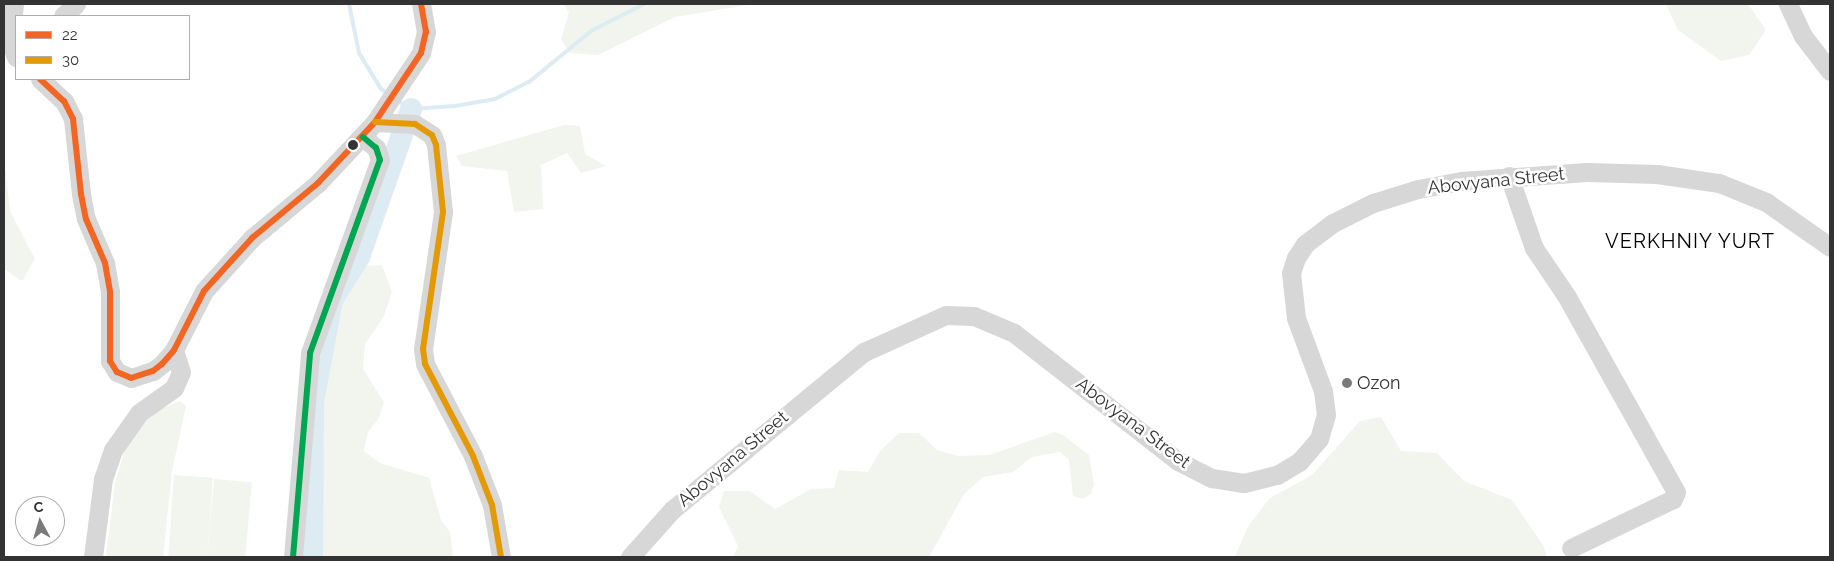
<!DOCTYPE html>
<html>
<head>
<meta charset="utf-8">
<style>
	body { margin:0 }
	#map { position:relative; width:1834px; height:561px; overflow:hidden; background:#fff; font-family:Raleway,sans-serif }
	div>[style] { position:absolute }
	.green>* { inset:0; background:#f1f5ed; transform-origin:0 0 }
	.stream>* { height:4px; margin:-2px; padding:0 2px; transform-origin:2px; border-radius:2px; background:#ddebf3 }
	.river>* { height:22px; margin:-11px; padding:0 11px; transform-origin:11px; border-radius:11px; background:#ddebf3 }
	.minor>* { height:19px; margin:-9.5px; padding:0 9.5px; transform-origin:9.5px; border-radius:9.5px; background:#d7d7d7 }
	.bus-1>* { height:6px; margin:-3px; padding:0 3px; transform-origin:3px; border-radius:3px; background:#f26522 }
	.bus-2>* { height:6px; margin:-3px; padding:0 3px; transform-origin:3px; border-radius:3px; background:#e39a05 }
	.bus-3>* { height:6px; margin:-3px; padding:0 3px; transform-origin:3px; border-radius:3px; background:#00a651 }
	.dots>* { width:14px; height:14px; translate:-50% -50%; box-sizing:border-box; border:2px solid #fff; border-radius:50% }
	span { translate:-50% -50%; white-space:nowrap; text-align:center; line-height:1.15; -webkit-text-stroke:5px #fff; paint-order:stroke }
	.street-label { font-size:18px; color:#333 }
	.poi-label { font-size:18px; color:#333 }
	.left { translate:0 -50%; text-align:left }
	.quarter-label { font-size:20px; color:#000; letter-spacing:1px }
	.frame { position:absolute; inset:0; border:5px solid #333; pointer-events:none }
	.legend { position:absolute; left:15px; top:15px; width:175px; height:65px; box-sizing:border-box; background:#fff; border:1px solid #adadad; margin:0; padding:6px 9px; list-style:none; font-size:15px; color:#333 }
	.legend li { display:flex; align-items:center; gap:10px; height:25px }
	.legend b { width:25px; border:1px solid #adadad }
	.north { position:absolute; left:15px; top:496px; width:50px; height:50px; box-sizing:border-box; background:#fff; border:1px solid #adadad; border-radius:50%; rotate:354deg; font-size:14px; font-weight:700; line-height:20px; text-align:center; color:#333 }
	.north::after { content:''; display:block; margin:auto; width:18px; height:22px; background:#7a7a7a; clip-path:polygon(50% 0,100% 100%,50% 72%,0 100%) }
</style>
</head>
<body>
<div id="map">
	<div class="green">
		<i style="clip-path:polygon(563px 4px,754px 4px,675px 17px,598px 55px,569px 53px,561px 39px,569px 12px)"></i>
		<i style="clip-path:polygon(1666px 4px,1748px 4px,1766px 30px,1749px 55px,1721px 61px,1678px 30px)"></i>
		<i style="clip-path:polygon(564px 125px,580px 126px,585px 154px,606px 166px,581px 173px,567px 153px,541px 165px,543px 209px,514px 212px,507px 171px,462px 166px,456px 156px)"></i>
		<i style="clip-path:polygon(4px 158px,10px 211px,35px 259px,22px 281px,4px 269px)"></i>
		<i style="clip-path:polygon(382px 265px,392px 292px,383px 318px,365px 344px,363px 369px,384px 402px,379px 418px,368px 432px,364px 451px,380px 463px,429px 478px,441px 520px,450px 532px,453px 556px,305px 557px,309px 480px,308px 432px,313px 364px,349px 267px)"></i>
		<i style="clip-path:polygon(180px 401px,186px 406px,172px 471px,163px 557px,106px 557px,115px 483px,126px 446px,143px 424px,161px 409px)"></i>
		<i style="clip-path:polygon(1381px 417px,1401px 451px,1437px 453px,1464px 481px,1512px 500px,1543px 545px,1547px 557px,1235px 557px,1248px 526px,1270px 498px,1312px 475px,1360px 421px)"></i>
		<i style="clip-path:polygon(1055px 432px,1063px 435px,1089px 455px,1094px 484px,1091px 494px,1083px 499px,1073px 496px,1069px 460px,1060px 452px,1032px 457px,1013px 472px,983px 477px,964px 494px,929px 557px,733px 557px,738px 546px,719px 507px,724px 491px,750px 491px,775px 509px,811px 489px,834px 488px,839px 470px,868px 472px,880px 451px,899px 433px,919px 433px,937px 450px,958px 456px,989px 455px)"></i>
		<i style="left:174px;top:475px;width:39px;height:82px;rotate:4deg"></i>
		<i style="left:214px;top:479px;width:38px;height:78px;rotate:5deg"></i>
	</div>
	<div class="stream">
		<i style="left:349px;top:4px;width:50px;rotate:78.5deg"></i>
		<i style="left:359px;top:53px;width:42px;rotate:58.6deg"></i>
		<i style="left:381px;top:89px;width:7px;rotate:34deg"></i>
		<i style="left:397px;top:100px;width:17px;rotate:33deg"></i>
		<i style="left:411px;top:109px;width:44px;rotate:-3.9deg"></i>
		<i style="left:455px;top:106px;width:41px;rotate:-9.9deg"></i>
		<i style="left:495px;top:99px;width:38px;rotate:-27deg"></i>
		<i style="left:529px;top:82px;width:80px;rotate:-39.4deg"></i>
		<i style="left:591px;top:31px;width:59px;rotate:-27deg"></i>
	</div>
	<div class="river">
		<i style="left:312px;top:557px;width:155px;rotate:-89.6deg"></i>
		<i style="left:313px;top:402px;width:104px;rotate:-79.4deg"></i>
		<i style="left:332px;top:300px;width:51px;rotate:-57.9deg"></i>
		<i style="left:359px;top:257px;width:157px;rotate:-70.6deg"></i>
	</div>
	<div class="minor">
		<i style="left:14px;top:4px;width:36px;rotate:96deg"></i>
		<i style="left:10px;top:40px;width:18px;rotate:71deg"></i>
		<i style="left:1788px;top:4px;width:35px;rotate:65deg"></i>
		<i style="left:1803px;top:36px;width:44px;rotate:52.4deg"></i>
		<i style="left:63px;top:16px;width:18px;rotate:-43deg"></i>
		<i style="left:40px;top:79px;width:33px;rotate:43deg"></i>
		<i style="left:64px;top:101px;width:20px;rotate:63deg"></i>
		<i style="left:73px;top:119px;width:75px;rotate:83.9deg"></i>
		<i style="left:81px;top:194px;width:25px;rotate:79deg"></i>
		<i style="left:86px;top:219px;width:48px;rotate:66.6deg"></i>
		<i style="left:105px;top:263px;width:29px;rotate:80deg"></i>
		<i style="left:110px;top:292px;width:69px;rotate:90deg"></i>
		<i style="left:110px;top:361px;width:13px;rotate:58deg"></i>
		<i style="left:117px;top:372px;width:15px;rotate:23deg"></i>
		<i style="left:131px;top:378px;width:23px;rotate:-18deg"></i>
		<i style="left:153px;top:371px;width:11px;rotate:-38deg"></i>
		<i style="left:162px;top:364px;width:18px;rotate:-49deg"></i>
		<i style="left:174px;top:350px;width:66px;rotate:-63deg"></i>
		<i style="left:204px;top:291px;width:72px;rotate:-47.8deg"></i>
		<i style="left:252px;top:238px;width:86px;rotate:-39.8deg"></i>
		<i style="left:318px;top:183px;width:83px;rotate:-46.9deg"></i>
		<i style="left:375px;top:122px;width:83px;rotate:-56.3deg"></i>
		<i style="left:421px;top:53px;width:22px;rotate:-77deg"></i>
		<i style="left:426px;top:32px;width:28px;rotate:-100deg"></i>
		<i style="left:375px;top:122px;width:40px;rotate:2.9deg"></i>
		<i style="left:415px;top:124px;width:20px;rotate:33deg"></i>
		<i style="left:432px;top:135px;width:11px;rotate:68deg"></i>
		<i style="left:436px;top:145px;width:67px;rotate:84deg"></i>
		<i style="left:443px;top:212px;width:138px;rotate:98.3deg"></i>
		<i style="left:423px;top:349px;width:15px;rotate:82deg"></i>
		<i style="left:425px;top:364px;width:104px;rotate:62.4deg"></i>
		<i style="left:473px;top:456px;width:53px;rotate:68.8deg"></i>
		<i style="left:492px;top:505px;width:53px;rotate:80.2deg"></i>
		<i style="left:1509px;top:176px;width:76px;rotate:70.9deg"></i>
		<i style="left:1534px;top:248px;width:59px;rotate:56deg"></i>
		<i style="left:1567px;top:297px;width:223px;rotate:60.8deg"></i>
		<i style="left:1676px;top:492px;width:8px;rotate:113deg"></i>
		<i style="left:1673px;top:499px;width:113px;rotate:154.3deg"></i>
		<i style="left:93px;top:557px;width:79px;rotate:-82.7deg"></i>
		<i style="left:103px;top:479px;width:31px;rotate:-71deg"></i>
		<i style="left:113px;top:450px;width:45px;rotate:-54.9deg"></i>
		<i style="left:139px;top:413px;width:43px;rotate:-35.5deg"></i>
		<i style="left:174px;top:388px;width:17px;rotate:-66deg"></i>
		<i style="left:181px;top:372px;width:23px;rotate:-108deg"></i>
		<i style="left:293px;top:557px;width:205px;rotate:-85.2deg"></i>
		<i style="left:310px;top:353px;width:205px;rotate:-70.1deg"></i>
		<i style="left:380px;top:160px;width:13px;rotate:-108deg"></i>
		<i style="left:376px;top:148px;width:17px;rotate:-140deg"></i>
		<i style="left:630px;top:557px;width:63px;rotate:-48.2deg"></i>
		<i style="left:672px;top:510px;width:249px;rotate:-39.5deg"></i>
		<i style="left:864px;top:352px;width:90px;rotate:-24.3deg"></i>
		<i style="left:946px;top:315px;width:28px;rotate:2deg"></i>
		<i style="left:974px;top:316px;width:43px;rotate:23deg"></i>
		<i style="left:1014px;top:333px;width:208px;rotate:38deg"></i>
		<i style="left:1178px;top:461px;width:38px;rotate:27deg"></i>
		<i style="left:1212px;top:478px;width:32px;rotate:9deg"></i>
		<i style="left:1244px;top:483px;width:34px;rotate:-14deg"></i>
		<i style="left:1277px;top:475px;width:26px;rotate:-31deg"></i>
		<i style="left:1299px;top:462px;width:30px;rotate:-49deg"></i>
		<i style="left:1319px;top:439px;width:25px;rotate:-74deg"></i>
		<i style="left:1326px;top:415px;width:24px;rotate:-97deg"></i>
		<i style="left:1323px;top:391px;width:78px;rotate:-110.3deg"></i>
		<i style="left:1296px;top:318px;width:45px;rotate:-96.3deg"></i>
		<i style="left:1291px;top:273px;width:16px;rotate:-72deg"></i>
		<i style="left:1296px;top:258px;width:17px;rotate:-57deg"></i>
		<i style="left:1305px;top:244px;width:35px;rotate:-37deg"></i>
		<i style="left:1333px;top:223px;width:45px;rotate:-26.6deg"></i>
		<i style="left:1373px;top:203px;width:47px;rotate:-17.3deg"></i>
		<i style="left:1418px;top:189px;width:44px;rotate:-10.5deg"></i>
		<i style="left:1461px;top:181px;width:126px;rotate:-4.1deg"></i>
		<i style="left:1587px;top:172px;width:70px;rotate:1.6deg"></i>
		<i style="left:1657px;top:174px;width:63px;rotate:8.3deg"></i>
		<i style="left:1719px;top:183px;width:51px;rotate:22deg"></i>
		<i style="left:1766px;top:202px;width:78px;rotate:35.1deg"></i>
	</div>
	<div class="bus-1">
		<i style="left:40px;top:79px;width:33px;rotate:43deg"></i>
		<i style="left:64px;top:101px;width:20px;rotate:63deg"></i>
		<i style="left:73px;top:119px;width:75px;rotate:83.9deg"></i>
		<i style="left:81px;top:194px;width:25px;rotate:79deg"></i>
		<i style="left:86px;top:219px;width:48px;rotate:66.6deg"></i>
		<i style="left:105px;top:263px;width:29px;rotate:80deg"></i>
		<i style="left:110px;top:292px;width:69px;rotate:90deg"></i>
		<i style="left:110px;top:361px;width:13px;rotate:58deg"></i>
		<i style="left:117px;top:372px;width:15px;rotate:23deg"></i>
		<i style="left:131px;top:378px;width:23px;rotate:-18deg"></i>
		<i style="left:153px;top:371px;width:11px;rotate:-38deg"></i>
		<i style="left:162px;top:364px;width:18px;rotate:-49deg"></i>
		<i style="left:174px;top:350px;width:66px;rotate:-63deg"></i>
		<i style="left:204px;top:291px;width:72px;rotate:-47.8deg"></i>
		<i style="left:252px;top:238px;width:86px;rotate:-39.8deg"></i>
		<i style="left:318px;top:183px;width:83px;rotate:-46.9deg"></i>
		<i style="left:375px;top:122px;width:83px;rotate:-56.3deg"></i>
		<i style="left:421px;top:53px;width:22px;rotate:-77deg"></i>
		<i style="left:426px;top:32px;width:28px;rotate:-100deg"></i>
	</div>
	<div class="bus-2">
		<i style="left:375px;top:122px;width:40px;rotate:2.9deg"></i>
		<i style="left:415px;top:124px;width:20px;rotate:33deg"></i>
		<i style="left:432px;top:135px;width:11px;rotate:68deg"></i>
		<i style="left:436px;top:145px;width:67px;rotate:84deg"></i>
		<i style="left:443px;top:212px;width:138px;rotate:98.3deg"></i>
		<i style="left:423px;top:349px;width:15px;rotate:82deg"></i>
		<i style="left:425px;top:364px;width:104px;rotate:62.4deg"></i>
		<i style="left:473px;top:456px;width:53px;rotate:68.8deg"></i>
		<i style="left:492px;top:505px;width:53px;rotate:80.2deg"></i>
	</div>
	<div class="bus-3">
		<i style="left:293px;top:557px;width:205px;rotate:-85.2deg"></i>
		<i style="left:310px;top:353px;width:205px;rotate:-70.1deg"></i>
		<i style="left:380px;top:160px;width:13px;rotate:-108deg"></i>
		<i style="left:376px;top:148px;width:17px;rotate:-140deg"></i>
	</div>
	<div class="dots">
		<i style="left:353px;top:145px;background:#333"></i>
		<i style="left:1347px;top:383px;background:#7a7a7a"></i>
	</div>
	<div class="street-label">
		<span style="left:1496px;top:181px;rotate:-6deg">Abovyana Street</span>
		<span style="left:1133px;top:423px;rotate:37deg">Abovyana Street</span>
		<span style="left:733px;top:459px;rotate:-40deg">Abovyana Street</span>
	</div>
	<div class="poi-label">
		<span class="left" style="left:1357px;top:383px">Ozon</span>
	</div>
	<div class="quarter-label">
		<span style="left:1690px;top:241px">VERKHNIY YURT</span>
	</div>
	<div class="frame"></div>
	<ul class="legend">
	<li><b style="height:6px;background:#f26522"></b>22</li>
	<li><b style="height:6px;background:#e39a05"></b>30</li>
	</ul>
	<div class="north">С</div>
</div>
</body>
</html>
